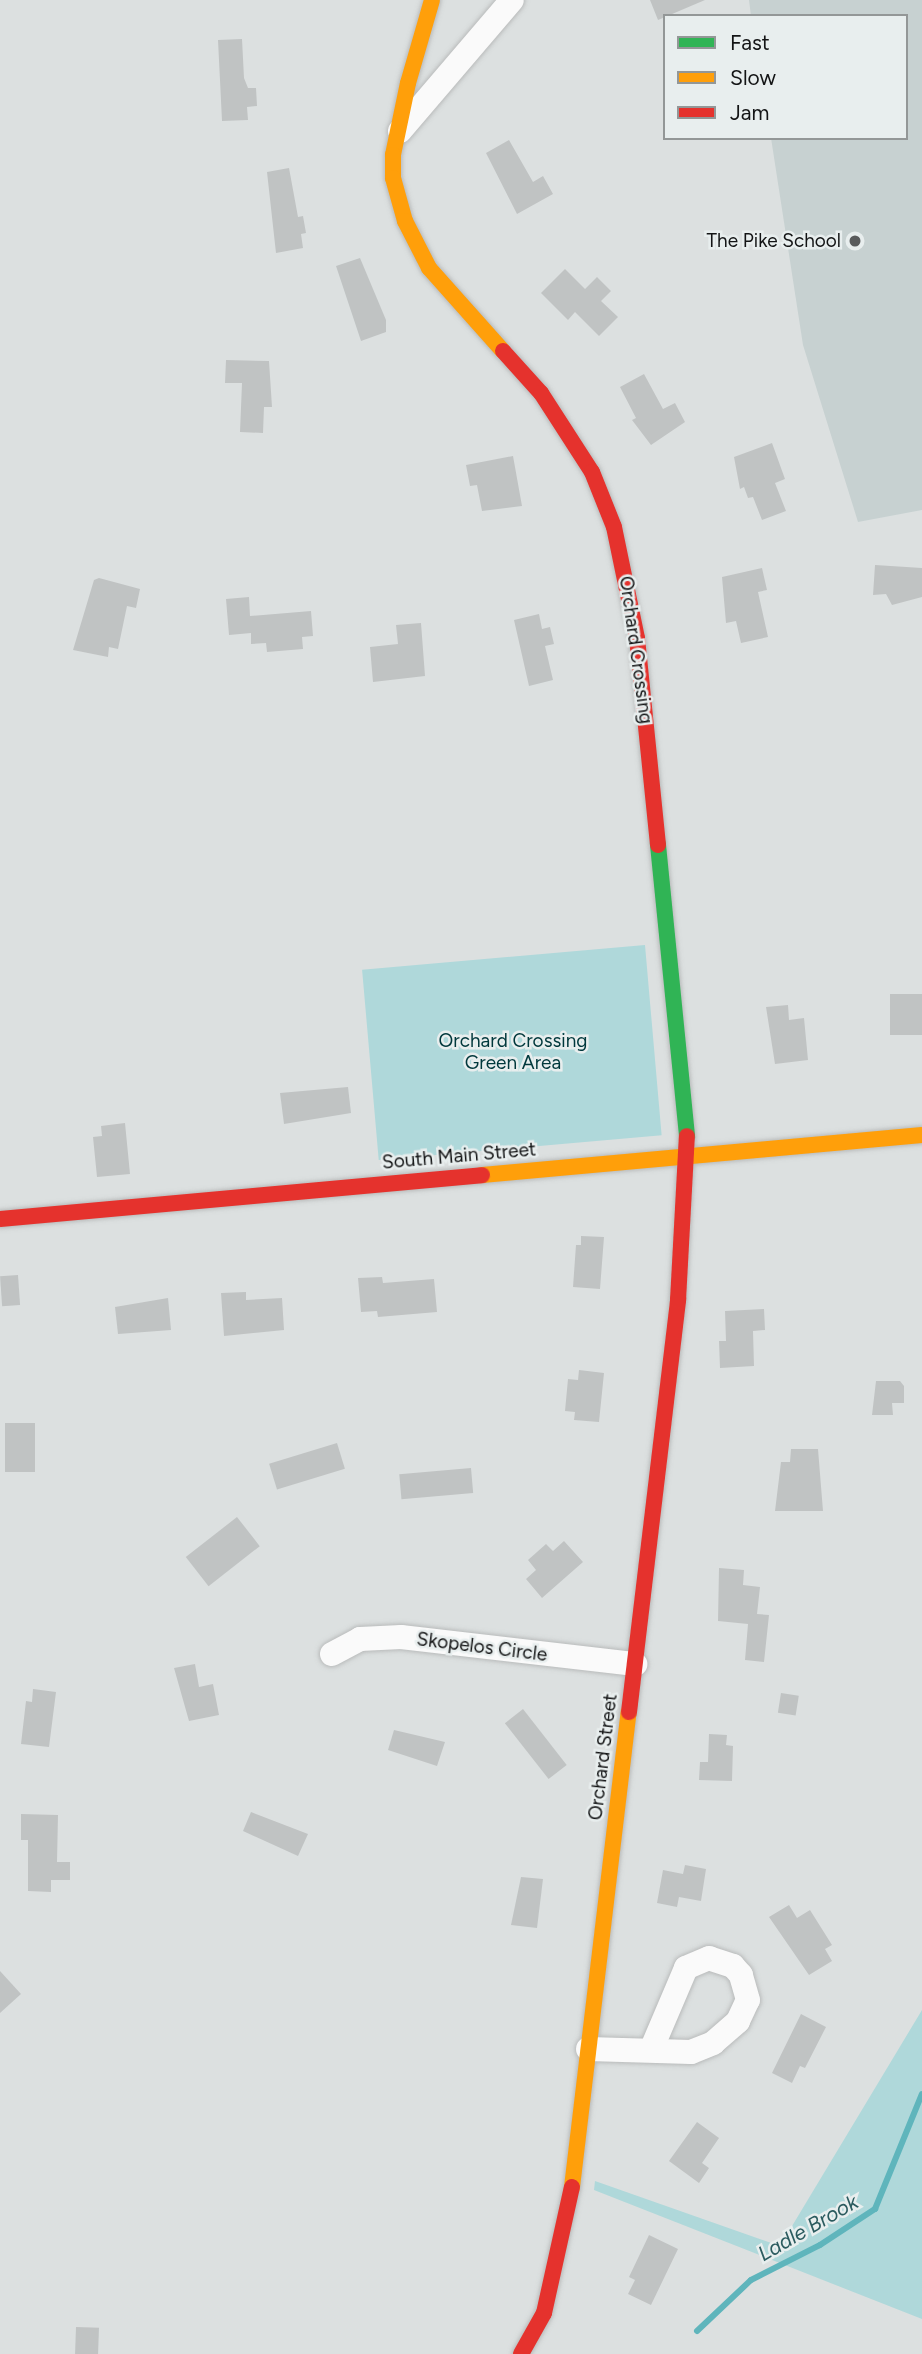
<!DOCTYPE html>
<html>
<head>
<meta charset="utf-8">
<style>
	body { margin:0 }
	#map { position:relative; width:922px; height:2354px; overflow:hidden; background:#dce0e0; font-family:Figtree,sans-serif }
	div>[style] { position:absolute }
	.built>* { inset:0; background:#c7d1d1 }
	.green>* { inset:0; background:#afd8da; transform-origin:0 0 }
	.stream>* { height:6px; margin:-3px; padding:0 3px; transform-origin:3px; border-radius:3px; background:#5fb5bc }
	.building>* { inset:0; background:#c0c3c3; transform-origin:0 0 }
	.roads { filter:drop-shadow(0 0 2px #b9bbbb) drop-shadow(0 0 2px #b9bbbb) }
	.street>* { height:24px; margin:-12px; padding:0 12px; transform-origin:12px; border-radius:12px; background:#fafafa }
	.fast>* { height:16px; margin:-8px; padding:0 8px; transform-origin:8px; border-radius:8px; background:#30b455 }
	.slow>* { height:16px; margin:-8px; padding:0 8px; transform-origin:8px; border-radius:8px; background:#ff9f0a }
	.jam>* { height:16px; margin:-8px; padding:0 8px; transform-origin:8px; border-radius:8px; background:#e5322d }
	.dots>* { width:19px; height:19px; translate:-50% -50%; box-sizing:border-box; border:4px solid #e8eeee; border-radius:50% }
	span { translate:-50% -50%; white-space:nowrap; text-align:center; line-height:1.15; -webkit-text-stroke:5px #e8eeee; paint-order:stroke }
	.poi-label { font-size:19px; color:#131415 }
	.right { translate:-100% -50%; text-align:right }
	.street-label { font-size:19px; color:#131415 }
	.park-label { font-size:19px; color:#00383c }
	.water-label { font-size:21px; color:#2b5b5f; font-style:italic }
	.legend { position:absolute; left:663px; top:14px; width:245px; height:126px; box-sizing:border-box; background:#e8eeee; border:2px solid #939797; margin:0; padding:9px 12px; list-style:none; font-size:21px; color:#131415 }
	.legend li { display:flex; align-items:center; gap:14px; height:35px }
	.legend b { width:35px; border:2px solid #939797 }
</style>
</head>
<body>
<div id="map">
	<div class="built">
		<i style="clip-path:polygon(749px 0,922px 0,922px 510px,858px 522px,803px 345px,771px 138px,906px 138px,906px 16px,751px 16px)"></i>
	</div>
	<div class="green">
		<i style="left:645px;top:945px;width:191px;height:284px;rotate:85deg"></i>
		<i style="clip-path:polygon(922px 2010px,922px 2319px,594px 2190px,595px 2181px,780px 2246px)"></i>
	</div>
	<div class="stream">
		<i style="left:697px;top:2331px;width:74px;rotate:-43.4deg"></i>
		<i style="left:751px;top:2280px;width:77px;rotate:-26.9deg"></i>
		<i style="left:820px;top:2245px;width:66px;rotate:-33.2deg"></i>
		<i style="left:875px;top:2209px;width:124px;rotate:-67.8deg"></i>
	</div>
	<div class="building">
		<i style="clip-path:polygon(650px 0,705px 0,658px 20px)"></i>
		<i style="clip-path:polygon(242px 39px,244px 78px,248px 88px,256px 88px,257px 106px,247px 107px,248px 120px,222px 121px,218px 40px)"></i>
		<i style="clip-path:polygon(509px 140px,533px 182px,543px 176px,553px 194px,517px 214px,486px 153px)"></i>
		<i style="clip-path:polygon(289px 168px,298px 217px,303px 216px,306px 233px,301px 234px,303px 248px,276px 253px,267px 172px)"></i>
		<i style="clip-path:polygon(360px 258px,386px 320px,386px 332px,361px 341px,336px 266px)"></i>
		<i style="clip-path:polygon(565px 269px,585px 289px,597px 277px,611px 291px,601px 301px,618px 317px,599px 336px,575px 312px,568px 320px,541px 293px)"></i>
		<i style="clip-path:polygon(226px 360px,269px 361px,272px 407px,264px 407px,263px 433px,240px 432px,242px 383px,225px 383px)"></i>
		<i style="clip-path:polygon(644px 374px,663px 409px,675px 403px,685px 422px,651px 445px,632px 420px,636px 418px,620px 387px)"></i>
		<i style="clip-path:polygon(772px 443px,785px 479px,775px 483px,786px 511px,762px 520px,753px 497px,748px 498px,744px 487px,740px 489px,734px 457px)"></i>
		<i style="clip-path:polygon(513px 456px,522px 506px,482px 511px,477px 485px,470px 486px,466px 465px)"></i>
		<i style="clip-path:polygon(875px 565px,922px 568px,922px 597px,892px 605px,886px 594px,873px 595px)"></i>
		<i style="clip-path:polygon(762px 568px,767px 590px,758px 592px,768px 637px,741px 643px,736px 621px,726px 623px,722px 577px)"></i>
		<i style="clip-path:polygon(99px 578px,140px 589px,136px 608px,127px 606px,118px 649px,109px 647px,108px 657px,73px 650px,94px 580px)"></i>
		<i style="clip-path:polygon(249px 597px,250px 616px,311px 611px,313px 636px,302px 637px,303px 649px,267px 652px,266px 643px,251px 644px,251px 633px,229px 635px,226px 599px)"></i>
		<i style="clip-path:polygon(539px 614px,542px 629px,550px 627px,554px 644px,545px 646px,553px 680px,529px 686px,514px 620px)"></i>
		<i style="clip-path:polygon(421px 623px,425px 676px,373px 682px,370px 647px,398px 644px,396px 625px)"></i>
		<i style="left:922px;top:994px;width:41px;height:32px;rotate:90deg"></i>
		<i style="clip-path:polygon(788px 1005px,789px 1020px,804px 1018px,808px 1060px,775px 1064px,766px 1007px)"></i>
		<i style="clip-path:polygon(348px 1087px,351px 1113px,284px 1124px,280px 1093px)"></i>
		<i style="clip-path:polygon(125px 1123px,130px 1174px,97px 1177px,93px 1137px,102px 1136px,101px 1126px)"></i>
		<i style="clip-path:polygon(581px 1236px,604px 1237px,600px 1289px,573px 1287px,576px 1245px,581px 1245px)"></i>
		<i style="left:18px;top:1275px;width:30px;height:18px;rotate:86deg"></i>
		<i style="clip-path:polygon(382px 1277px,383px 1283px,434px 1279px,437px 1312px,378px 1317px,377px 1311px,361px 1312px,358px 1278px)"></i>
		<i style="clip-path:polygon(246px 1292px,246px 1300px,282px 1298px,284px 1330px,224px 1336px,221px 1293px)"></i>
		<i style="clip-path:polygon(168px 1298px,171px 1330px,118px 1334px,115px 1307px)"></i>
		<i style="clip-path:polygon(764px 1309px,765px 1330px,753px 1331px,754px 1366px,720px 1368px,719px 1341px,726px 1341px,725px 1311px)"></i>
		<i style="clip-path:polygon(579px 1370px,604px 1373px,599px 1422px,574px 1420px,575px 1412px,565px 1411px,568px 1379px,578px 1380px)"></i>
		<i style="clip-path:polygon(876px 1381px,900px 1381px,904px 1386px,904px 1403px,892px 1403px,893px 1415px,872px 1415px)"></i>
		<i style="left:5px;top:1423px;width:30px;height:49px"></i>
		<i style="left:337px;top:1443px;width:27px;height:71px;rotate:73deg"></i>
		<i style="clip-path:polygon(791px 1449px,818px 1449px,823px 1511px,775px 1511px,781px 1462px,790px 1462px)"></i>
		<i style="left:471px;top:1468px;width:25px;height:72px;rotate:85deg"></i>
		<i style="left:237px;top:1517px;width:37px;height:65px;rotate:52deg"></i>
		<i style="clip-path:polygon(564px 1541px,583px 1562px,542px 1598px,526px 1579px,536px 1570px,528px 1560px,546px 1544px,553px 1551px)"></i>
		<i style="clip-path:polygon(719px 1568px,744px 1570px,743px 1585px,760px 1587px,757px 1614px,769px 1615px,764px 1662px,745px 1660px,748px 1624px,718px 1621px)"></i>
		<i style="clip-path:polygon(195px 1664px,199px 1687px,213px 1684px,219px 1715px,189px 1721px,174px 1668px)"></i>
		<i style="clip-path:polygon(33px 1689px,56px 1692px,49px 1747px,21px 1744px,26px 1701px,32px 1702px)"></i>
		<i style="left:781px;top:1693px;width:18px;height:20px;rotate:9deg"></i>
		<i style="left:523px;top:1709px;width:71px;height:23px;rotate:52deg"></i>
		<i style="clip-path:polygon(394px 1730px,445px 1742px,437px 1766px,388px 1750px)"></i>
		<i style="clip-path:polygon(709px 1734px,727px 1735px,726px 1745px,733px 1746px,732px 1781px,699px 1780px,700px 1762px,708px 1762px)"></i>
		<i style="clip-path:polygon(251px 1812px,308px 1834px,298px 1856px,243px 1831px)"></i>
		<i style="clip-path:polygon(21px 1814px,58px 1815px,57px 1862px,70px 1862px,70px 1880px,51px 1880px,51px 1892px,28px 1891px,28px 1840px,21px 1840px)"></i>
		<i style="clip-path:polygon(685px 1865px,706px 1869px,701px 1901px,679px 1897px,677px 1907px,657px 1903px,663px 1870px,683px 1874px)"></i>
		<i style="clip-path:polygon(521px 1877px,543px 1879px,537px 1928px,511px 1925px)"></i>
		<i style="clip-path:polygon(789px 1905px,797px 1918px,810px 1910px,832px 1945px,825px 1949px,832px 1961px,809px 1975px,769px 1917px)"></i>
		<i style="clip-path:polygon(0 1971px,21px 1994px,0 2013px)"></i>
		<i style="clip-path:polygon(801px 2014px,826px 2027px,805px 2068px,800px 2066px,792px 2083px,772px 2073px)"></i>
		<i style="clip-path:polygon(697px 2122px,719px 2138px,702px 2163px,709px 2168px,699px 2183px,669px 2161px)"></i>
		<i style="clip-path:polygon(649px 2235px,678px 2249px,651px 2305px,628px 2294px,635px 2280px,629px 2277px)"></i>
		<i style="left:76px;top:2327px;width:23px;height:27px;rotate:2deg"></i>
	</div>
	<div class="roads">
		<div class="street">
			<i style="left:400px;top:131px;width:172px;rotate:-49.5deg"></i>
			<i style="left:332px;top:1654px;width:32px;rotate:-28deg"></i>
			<i style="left:360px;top:1639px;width:41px;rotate:-2.8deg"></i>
			<i style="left:401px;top:1637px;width:236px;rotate:6.6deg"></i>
			<i style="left:588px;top:2049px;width:103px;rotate:1.7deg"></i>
			<i style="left:691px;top:2052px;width:24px;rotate:-22deg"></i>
			<i style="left:713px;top:2043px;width:33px;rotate:-41deg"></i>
			<i style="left:738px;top:2021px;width:23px;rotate:-65deg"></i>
			<i style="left:748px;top:2000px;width:26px;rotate:-106deg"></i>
			<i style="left:741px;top:1975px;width:12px;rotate:-132deg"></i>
			<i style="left:733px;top:1966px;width:25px;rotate:-162deg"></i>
			<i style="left:709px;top:1958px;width:25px;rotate:157deg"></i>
			<i style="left:686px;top:1968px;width:89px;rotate:113.1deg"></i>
		</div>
		<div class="fast">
			<i style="left:658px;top:845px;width:292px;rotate:84.3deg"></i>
		</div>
		<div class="slow">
			<i style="left:432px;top:0;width:86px;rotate:106.1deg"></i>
			<i style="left:408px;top:83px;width:74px;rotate:101.8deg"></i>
			<i style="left:393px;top:155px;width:23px;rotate:90deg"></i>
			<i style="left:393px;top:178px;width:45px;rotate:74.4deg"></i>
			<i style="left:405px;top:221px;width:53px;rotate:62.9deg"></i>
			<i style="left:429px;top:268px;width:111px;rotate:48.3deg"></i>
			<i style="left:482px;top:1175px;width:442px;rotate:-5.2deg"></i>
			<i style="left:572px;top:2187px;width:478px;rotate:-83.2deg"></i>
		</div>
		<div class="jam">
			<i style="left:503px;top:351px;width:57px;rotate:47.9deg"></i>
			<i style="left:541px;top:393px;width:94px;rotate:57.2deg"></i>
			<i style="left:592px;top:472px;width:59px;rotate:68.2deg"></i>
			<i style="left:614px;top:527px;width:113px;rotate:78.3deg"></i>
			<i style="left:637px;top:638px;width:208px;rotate:84.2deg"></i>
			<i style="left:0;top:1219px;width:484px;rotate:-5.2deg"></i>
			<i style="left:629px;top:1712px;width:415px;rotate:-83.2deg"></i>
			<i style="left:678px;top:1300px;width:164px;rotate:-86.9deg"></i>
			<i style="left:521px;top:2354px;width:47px;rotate:-60.7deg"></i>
			<i style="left:544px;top:2313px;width:129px;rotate:-77.5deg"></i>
		</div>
	</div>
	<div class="dots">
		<i style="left:855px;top:241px;background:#595b5c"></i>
	</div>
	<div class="poi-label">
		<span class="right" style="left:841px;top:241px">The Pike School</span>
	</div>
	<div class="street-label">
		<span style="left:636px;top:650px;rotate:82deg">Orchard Crossing</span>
		<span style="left:459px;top:1156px;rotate:-5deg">South Main Street</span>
		<span style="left:482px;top:1647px;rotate:7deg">Skopelos Circle</span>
		<span style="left:603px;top:1757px;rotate:-83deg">Orchard Street</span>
	</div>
	<div class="park-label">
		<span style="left:513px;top:1052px">Orchard Crossing<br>Green Area</span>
	</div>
	<div class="water-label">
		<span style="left:808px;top:2228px;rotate:-30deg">Ladle Brook</span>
	</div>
	<ul class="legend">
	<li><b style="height:9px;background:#30b455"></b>Fast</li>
	<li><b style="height:9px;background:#ff9f0a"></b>Slow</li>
	<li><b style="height:9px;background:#e5322d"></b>Jam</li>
	</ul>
</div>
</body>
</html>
